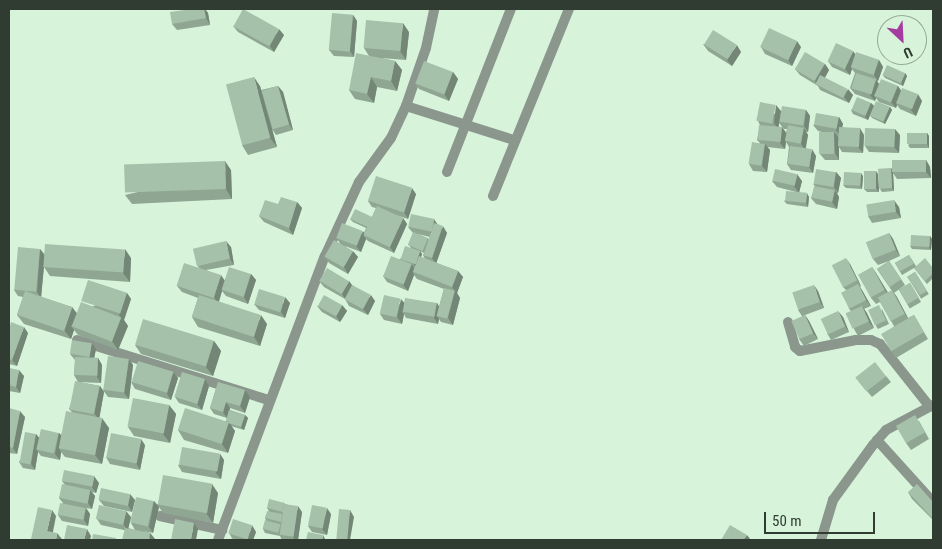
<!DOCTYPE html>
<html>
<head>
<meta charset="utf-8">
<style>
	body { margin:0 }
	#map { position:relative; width:942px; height:549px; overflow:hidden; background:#d7f4db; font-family:"Roboto Condensed",sans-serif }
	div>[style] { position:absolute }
	.street>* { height:10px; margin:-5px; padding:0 5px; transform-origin:5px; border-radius:5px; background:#8b978d }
	.wall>* { inset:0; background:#8ea692; transform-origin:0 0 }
	.shaded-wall>* { inset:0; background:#748777 }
	.building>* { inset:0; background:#a5c1aa; transform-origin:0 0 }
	span { translate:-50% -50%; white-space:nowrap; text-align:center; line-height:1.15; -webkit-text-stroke:4.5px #d7f4db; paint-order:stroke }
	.frame { position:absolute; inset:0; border:10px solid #303b32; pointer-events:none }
	.north { position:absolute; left:877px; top:15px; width:50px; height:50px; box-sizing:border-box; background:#d7f4db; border:1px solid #94aa97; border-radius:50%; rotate:155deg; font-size:14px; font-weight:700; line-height:20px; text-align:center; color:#303b32 }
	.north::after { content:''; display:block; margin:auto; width:18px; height:22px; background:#a53da0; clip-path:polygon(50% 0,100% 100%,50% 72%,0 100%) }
	.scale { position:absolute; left:764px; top:512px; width:111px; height:22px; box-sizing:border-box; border:2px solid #303b32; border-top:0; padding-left:6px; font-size:15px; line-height:18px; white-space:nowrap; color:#303b32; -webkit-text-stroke:4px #d7f4db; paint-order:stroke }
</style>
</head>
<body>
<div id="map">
	<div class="street">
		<i style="left:406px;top:106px;width:113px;rotate:17.5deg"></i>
		<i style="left:447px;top:172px;width:175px;rotate:-68.6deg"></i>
		<i style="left:493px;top:196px;width:202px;rotate:-67.9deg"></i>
		<i style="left:788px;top:322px;width:26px;rotate:74deg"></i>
		<i style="left:795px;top:347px;width:6px;rotate:39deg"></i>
		<i style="left:800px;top:351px;width:57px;rotate:-11.1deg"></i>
		<i style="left:856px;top:340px;width:15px"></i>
		<i style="left:871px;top:340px;width:10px;rotate:24deg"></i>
		<i style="left:880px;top:344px;width:80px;rotate:51.6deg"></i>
		<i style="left:77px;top:340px;width:201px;rotate:17.4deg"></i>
		<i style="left:877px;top:440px;width:84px;rotate:47.9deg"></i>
		<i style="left:160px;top:516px;width:64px;rotate:12.7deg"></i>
		<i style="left:218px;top:540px;width:303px;rotate:-69.4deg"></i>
		<i style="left:325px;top:256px;width:81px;rotate:-65.3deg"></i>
		<i style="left:359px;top:182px;width:54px;rotate:-54deg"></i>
		<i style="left:391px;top:138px;width:35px;rotate:-65deg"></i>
		<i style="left:406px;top:106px;width:61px;rotate:-71deg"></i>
		<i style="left:426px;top:48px;width:40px;rotate:-78deg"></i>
		<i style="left:821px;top:540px;width:42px;rotate:-73.3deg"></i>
		<i style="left:833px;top:500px;width:68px;rotate:-54deg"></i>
		<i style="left:873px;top:445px;width:20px;rotate:-49deg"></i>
		<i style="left:886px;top:430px;width:53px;rotate:-28deg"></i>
	</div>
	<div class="wall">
		<i style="clip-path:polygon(192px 9px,205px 9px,208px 13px,210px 25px,177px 30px,172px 24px)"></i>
		<i style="clip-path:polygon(353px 15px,357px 21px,354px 57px,334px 56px,329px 50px)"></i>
		<i style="clip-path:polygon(233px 26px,284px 35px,274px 52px,238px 32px)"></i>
		<i style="clip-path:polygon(409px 32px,406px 60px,381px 58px,395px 61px,402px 70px,397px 91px,377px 87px,374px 103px,355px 99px,349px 90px,369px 56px,364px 48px)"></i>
		<i style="clip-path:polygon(703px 44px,741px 52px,732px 66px,708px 51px)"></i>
		<i style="clip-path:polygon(761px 47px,801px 47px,792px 66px,765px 54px)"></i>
		<i style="clip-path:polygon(856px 55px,879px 60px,883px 67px,878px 81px,877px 81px,879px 84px,898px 86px,901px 91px,922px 101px,916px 116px,900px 109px,897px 105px,896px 108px,879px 102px,876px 98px,875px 101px,855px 94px,850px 88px,855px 73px,852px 69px,850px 75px,832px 67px,828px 61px)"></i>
		<i style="clip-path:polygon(825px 64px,829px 70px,825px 78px,853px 95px,849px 103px,820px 90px,818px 86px,800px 75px,795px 69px)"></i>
		<i style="clip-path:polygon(453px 72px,458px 79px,449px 101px,419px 89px,415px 83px)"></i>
		<i style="clip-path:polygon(905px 73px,907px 76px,903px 86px,885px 78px,883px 75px)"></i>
		<i style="clip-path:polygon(260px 86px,261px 90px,278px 86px,283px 92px,293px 130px,276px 135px,272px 129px,277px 147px,248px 155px,242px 145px)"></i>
		<i style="clip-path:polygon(871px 103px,874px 106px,890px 107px,892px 110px,885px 124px,872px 118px,870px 115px,868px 120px,853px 114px,851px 110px)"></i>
		<i style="clip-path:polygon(evenodd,806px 110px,810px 116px,808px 132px,806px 132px,808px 135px,806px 148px,816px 156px,813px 173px,791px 170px,787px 164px,789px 147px,786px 142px,785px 149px,767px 147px,770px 150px,767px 172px,753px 171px,749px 164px,760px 143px,757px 140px,760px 125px,758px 121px,781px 111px,806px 110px,779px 123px,784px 129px,787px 129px,786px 133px,782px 127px,779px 127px,779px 123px)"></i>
		<i style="clip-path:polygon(839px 117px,843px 124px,842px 127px,864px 135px,863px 153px,842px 152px,839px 147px,839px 160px,825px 160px,820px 154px,822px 132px,818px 131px,813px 125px)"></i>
		<i style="clip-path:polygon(927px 133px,929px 136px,929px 148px,910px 148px,908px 145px)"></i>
		<i style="clip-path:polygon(900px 135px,899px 153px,869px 152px,865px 146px)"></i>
		<i style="clip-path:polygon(926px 160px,930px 167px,931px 178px,897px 179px,893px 173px,894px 191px,882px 192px,880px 189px,891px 168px,893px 171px)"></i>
		<i style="clip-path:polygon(231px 170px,232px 199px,132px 204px,125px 195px)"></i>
		<i style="clip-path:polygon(836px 172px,841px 178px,838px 193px,837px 193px,839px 197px,837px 209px,816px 204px,811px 198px,815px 186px,813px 184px)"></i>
		<i style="clip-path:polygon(878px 174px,879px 192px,867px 192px,864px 189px)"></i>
		<i style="clip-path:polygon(863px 176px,862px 189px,846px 188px,843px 185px)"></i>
		<i style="clip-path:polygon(772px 181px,802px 181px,799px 192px,809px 197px,808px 207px,787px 204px,784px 201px,796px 192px,777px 187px)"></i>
		<i style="clip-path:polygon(416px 194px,408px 219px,396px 215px,403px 218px,407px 224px,394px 253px,368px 241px,366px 239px,361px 252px,345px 246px,358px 257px,348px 274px,329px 263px,324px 256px,340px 243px,336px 238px,364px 233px,366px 228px,353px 222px,350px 219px,372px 217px,376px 208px,372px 207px,368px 201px)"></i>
		<i style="clip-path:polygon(297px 202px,302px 208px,293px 235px,264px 222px,259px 216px,278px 204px)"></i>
		<i style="clip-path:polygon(899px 207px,901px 218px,872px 223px,868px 216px)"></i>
		<i style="clip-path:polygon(evenodd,437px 224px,447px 233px,436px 263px,458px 271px,463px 277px,457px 293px,460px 298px,453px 325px,441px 322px,439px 319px,438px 324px,406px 318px,404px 314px,402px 324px,384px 320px,380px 314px,404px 302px,437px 303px,439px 307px,444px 289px,417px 279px,414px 275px,408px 291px,387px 282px,383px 276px,411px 248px,409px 245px,413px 233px,408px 227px,437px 224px,418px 234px,430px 237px,429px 239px,418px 234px,437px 224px,420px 251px,424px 253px,423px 255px,425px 259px,421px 257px,422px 254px,420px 251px)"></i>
		<i style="clip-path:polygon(889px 233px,893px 239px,900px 256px,889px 261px,905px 285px,894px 293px,908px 318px,914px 315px,928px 339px,896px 358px,891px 351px,894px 326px,880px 302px,876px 304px,871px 298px,872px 267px,888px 293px,892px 291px,877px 269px,889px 261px,878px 265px,873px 259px)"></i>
		<i style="clip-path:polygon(930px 236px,932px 239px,931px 250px,912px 249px,910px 246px)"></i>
		<i style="clip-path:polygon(231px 247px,234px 265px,206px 270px,225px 280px,251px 274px,256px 280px,248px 304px,226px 296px,222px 291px,219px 302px,267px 324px,260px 346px,198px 327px,192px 317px,198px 298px,182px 292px,177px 286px,199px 268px,197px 264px)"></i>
		<i style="clip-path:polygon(40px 249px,44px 255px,131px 258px,130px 282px,50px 276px,44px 267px,41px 297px,72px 307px,76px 313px,127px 293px,131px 299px,124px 320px,128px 326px,118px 350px,78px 335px,74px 330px,71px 339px,24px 324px,17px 315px,23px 297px,18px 296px,14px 290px)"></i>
		<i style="clip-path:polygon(909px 255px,916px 266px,933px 268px,933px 278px,927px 284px,914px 268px,902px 275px,895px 263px)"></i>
		<i style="clip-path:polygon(850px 264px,861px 286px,860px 287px,871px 306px,864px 309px,874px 328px,858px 336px,854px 329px,851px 311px,849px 309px,846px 290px,843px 287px)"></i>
		<i style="left:915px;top:272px;width:26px;height:9px;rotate:58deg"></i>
		<i style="clip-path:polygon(319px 281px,349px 281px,352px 285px,375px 301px,368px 315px,349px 306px,345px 299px,324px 287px)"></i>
		<i style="left:910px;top:283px;width:22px;height:13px;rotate:60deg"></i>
		<i style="clip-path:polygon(818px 291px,824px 308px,805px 315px,809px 321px,818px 339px,804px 346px,799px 339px,802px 316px,798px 310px)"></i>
		<i style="clip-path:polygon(290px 303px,285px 318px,259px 310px,254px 304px)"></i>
		<i style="clip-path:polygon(342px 305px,347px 311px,340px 322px,322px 312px,317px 306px)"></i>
		<i style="clip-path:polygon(882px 309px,889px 324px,878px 329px,876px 326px)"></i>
		<i style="clip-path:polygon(843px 317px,849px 332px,831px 340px,827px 333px)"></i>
		<i style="clip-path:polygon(9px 330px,28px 333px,17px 366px,9px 364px)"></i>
		<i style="clip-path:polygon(214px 341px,221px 351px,213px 376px,141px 354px,135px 345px)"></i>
		<i style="clip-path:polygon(96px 349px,94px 358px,98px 358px,102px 365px,101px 383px,78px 382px,100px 386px,104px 392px,99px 418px,109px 428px,102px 464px,65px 457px,61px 452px,60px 460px,41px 456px,38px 452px,35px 470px,23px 468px,19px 462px,36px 434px,39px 438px,59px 433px,61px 435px,72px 412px,69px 409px,78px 382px,74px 375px,75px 360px,70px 354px)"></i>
		<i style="clip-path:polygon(129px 359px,133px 365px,131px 382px,173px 372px,178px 378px,171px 400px,135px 389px,131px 382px,129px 399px,108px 397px,103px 390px)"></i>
		<i style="clip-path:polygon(9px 368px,24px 376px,20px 393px,9px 391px)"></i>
		<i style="clip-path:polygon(886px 376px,891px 382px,872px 397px,856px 378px)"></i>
		<i style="clip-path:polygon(205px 379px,209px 386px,202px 410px,179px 403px,175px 397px)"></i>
		<i style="clip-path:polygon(218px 382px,250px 397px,245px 413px,230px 408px,230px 410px,245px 415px,248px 418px,244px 430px,231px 426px,235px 431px,228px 453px,184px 440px,178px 430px,226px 421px,227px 418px,214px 414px,210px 408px)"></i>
		<i style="clip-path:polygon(169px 405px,176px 414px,170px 443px,134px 436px,128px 427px)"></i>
		<i style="clip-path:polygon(9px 408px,25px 417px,17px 454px,9px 453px)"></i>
		<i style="clip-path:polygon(919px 421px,929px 439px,911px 450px,906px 443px)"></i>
		<i style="clip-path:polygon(145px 445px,140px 470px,110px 464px,106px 457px)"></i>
		<i style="clip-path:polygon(220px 454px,224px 460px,221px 479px,182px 472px,178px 465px)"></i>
		<i style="clip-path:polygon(62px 481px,99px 483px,96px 493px,92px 492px,95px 496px,92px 509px,86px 508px,90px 514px,88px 526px,62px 521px,58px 515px,63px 503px,59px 498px,65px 485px)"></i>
		<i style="clip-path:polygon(908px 492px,933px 502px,933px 520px,912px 499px)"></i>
		<i style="clip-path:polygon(218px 493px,213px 523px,163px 513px,157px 504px)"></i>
		<i style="clip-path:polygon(99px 500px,135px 500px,132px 512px,104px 506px)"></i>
		<i style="clip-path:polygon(154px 501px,159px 507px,153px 533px,142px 531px,150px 533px,155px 539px,124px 530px,101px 525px,97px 519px,131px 517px,128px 528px,135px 530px,131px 523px)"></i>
		<i style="clip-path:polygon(286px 504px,302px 512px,298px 540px,282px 540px,280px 536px,265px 533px,263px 529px,266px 520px,265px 518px,269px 511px,267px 508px)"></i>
		<i style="clip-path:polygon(331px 514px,327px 535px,312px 532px,308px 526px)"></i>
		<i style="clip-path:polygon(256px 532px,253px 540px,231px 540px,232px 538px,229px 533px)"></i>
	</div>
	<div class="shaded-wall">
		<i style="clip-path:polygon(204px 9px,205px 9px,208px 13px,210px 25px,206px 18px)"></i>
		<i style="clip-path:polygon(353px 15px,357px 21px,354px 57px,350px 51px)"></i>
		<i style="clip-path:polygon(403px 23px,409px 32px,406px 60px,400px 51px)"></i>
		<i style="clip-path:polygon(279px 29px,284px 35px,274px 52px,270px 46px)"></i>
		<i style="clip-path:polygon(797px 41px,801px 47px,792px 66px,788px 60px)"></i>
		<i style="clip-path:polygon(737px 45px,741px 52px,732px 66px,727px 60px)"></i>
		<i style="clip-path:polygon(853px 51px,858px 58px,851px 67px,852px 69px,850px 75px,845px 69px)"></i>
		<i style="clip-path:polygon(879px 60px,883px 67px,878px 81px,874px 75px)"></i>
		<i style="clip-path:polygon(395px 61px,402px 70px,397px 91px,391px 81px)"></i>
		<i style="clip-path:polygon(825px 64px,829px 70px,820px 86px,817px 84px,815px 81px)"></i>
		<i style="clip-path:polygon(453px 72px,458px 79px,449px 101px,444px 94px)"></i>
		<i style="clip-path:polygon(905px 73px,907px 76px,903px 86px,901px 83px)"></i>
		<i style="clip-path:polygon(254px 77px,260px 86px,277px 147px,270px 138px)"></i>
		<i style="clip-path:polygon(371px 77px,377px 87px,374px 103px,367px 94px)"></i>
		<i style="clip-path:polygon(876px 79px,880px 86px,874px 96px,876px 98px,875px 101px,870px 95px)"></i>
		<i style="clip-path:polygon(278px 86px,283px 92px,293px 130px,289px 124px)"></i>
		<i style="clip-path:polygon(898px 86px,902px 92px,896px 103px,897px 105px,896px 108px,891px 102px)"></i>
		<i style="clip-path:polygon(848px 89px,853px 95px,849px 103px,844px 97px)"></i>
		<i style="clip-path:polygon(918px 94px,922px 101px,916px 116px,911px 110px)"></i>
		<i style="clip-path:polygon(871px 103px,874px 106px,868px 120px,865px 117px)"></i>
		<i style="clip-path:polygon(776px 105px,781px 111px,778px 129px,774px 123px)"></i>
		<i style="clip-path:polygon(890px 107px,892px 110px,885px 124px,883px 121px)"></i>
		<i style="clip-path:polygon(806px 110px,810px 116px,808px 132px,804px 126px)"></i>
		<i style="clip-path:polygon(839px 117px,843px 124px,840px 136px,836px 130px)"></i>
		<i style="clip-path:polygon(782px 127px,787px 134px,785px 141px,786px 142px,785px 149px,780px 143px)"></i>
		<i style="clip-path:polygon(804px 128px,808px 135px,805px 150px,801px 144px)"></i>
		<i style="clip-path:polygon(860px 128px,864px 135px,863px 153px,858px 147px)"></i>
		<i style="clip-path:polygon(895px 129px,900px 135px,899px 153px,894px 147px)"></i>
		<i style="clip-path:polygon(834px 132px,839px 138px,838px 146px,839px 147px,839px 160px,835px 153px)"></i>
		<i style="clip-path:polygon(927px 133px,929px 136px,929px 148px,927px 144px)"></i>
		<i style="clip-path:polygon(765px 144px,770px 150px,767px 172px,762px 166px)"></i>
		<i style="clip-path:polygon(812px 149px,816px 156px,813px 173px,809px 167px)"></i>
		<i style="clip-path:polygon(926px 160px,930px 167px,931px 178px,926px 172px)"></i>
		<i style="clip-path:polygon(225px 161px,231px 170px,232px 199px,226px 189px)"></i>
		<i style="clip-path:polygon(891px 168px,893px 171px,894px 191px,892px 188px)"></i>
		<i style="clip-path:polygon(876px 171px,878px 174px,879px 192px,876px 188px)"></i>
		<i style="clip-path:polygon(836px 172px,841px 178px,838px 193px,834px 187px)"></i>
		<i style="clip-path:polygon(861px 173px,863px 176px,862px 189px,860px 185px)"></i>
		<i style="clip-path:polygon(797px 174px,802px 181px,799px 193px,794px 186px)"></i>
		<i style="clip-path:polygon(412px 188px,416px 194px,408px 219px,404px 212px)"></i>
		<i style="clip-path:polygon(835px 190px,839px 197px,837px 209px,832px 202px)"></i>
		<i style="clip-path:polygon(807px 193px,809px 197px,808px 207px,806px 203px)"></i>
		<i style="clip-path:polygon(894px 200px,899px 207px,901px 218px,896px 212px)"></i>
		<i style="clip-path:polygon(297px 202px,302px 208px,293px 235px,289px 228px)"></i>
		<i style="clip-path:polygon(403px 218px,407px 224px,394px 253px,390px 247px)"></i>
		<i style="clip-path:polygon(434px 219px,438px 225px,435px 238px,430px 232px)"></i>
		<i style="clip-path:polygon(443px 226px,447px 233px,436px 264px,432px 258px)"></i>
		<i style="clip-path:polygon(363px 231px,366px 236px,363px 235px,366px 239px,361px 252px,356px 246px)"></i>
		<i style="clip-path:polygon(889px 233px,893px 239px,900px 256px,896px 250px)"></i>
		<i style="clip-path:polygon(930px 236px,932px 239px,931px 250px,929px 247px)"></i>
		<i style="clip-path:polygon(226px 241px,231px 247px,234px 265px,230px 259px)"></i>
		<i style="clip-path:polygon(40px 249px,45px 255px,41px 298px,37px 292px)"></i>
		<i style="clip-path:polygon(125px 249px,131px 258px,130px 282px,123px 273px)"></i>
		<i style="clip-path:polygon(353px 251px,358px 257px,348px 274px,344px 267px)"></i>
		<i style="clip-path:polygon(420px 251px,422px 254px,417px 269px,414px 265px)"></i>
		<i style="clip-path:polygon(846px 258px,850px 264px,861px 286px,857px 280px)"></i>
		<i style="clip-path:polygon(412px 264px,416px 271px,413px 272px,414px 275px,408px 291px,403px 285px)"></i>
		<i style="clip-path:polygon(872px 267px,876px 273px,890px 296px,885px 290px)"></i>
		<i style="clip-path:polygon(458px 271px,463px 277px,457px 293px,460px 298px,453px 325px,448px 318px,455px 291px,452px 287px)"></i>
		<i style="clip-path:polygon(251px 274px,256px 280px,248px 304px,244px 297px)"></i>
		<i style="clip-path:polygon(221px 275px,225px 281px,218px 304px,214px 297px)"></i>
		<i style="clip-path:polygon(349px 281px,354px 288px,346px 300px,342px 294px)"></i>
		<i style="clip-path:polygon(858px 284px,862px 290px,871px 306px,866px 300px)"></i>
		<i style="clip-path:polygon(814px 285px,818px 291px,824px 308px,820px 302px)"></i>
		<i style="clip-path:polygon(892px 290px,897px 297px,909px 320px,905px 314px)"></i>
		<i style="clip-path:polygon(127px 293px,131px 299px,124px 320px,128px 326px,118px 350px,112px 341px,121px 318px,119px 315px)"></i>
		<i style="clip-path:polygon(371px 295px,375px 301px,368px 315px,363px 309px)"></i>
		<i style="clip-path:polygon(285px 297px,290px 303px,285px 318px,281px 312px)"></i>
		<i style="clip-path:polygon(401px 299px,406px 305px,402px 312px,404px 314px,402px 324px,397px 317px)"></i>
		<i style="clip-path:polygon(437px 303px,441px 310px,437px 316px,439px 319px,438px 324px,434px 318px)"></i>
		<i style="clip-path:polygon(342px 305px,347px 311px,340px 322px,336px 316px)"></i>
		<i style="clip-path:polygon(862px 306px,867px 313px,874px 328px,869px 322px)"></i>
		<i style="clip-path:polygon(72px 307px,79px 316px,71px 326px,74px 330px,71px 339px,64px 330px)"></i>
		<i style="clip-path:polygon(838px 311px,843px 317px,849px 332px,845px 326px)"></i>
		<i style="clip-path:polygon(261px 315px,267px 324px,260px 346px,254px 337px)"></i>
		<i style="clip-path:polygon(805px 315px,809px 321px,818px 339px,813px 333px)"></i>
		<i style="clip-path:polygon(24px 327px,28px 333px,17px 366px,12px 360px)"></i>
		<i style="clip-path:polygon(214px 341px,221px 351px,213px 376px,206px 367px)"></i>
		<i style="clip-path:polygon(92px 343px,96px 349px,93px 364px,89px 357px)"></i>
		<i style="clip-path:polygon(98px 358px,102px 365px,101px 383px,97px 377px)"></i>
		<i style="clip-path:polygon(129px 359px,133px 365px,129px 399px,124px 393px)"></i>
		<i style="clip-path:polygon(19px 370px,24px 376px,20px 393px,16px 387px)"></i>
		<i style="clip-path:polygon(173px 372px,178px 378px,171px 400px,167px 394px)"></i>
		<i style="clip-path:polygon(205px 379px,209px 386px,202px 410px,197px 404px)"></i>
		<i style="clip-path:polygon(100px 386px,104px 392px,99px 420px,94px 413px)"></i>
		<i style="clip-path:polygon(245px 390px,250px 397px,245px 413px,240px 406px)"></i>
		<i style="clip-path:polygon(226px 402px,230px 408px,227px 418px,223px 412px)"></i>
		<i style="clip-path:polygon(169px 405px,176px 414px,170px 443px,163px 434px)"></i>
		<i style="clip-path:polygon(20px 411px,25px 417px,17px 454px,13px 448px)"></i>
		<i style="clip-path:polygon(245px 415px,248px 418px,244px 430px,241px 427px)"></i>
		<i style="clip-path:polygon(102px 418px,109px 428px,102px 464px,95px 455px)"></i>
		<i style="clip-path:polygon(229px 422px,235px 431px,228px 453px,222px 444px)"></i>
		<i style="clip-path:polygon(59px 433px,64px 439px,59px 448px,61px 452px,60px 460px,55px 454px)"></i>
		<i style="clip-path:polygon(36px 434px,41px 440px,37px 450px,38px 452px,35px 470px,31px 464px)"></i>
		<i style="clip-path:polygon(141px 439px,145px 445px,140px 470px,136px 463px)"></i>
		<i style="clip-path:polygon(220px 454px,224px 460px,221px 479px,216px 473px)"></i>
		<i style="clip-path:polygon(94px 476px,99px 483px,96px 493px,92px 487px)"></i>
		<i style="clip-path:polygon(212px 484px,218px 493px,213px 523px,206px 513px)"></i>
		<i style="clip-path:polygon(90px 490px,95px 496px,92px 509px,88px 503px)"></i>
		<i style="clip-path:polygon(130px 494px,135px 500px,132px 512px,128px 505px)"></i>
		<i style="clip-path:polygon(154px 501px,159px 507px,153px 533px,149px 527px)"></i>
		<i style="clip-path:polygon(298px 506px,302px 512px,298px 540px,295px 540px,293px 537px)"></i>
		<i style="clip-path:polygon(86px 508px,90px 514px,88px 526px,84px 520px)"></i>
		<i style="clip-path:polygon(327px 508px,331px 514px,327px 535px,322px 529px)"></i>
		<i style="clip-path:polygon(52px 510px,56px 516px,52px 537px,47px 531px)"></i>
		<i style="clip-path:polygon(350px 510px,354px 517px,350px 540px,345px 540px)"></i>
		<i style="clip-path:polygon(126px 511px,131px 517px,128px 530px,123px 524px)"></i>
		<i style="clip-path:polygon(194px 523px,198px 529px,196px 540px,191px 539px)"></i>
		<i style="clip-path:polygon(252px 525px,256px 532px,253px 540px,249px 540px,248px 539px)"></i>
		<i style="clip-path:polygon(87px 529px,91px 536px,90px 540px,84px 540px)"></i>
		<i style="clip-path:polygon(57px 533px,62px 539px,61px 540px,56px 540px)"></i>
		<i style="clip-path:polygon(150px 533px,155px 539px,155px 540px,149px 540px)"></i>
		<i style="clip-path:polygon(323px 535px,325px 539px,325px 540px,322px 540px)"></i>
		<i style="clip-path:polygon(747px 535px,751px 540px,743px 540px)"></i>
	</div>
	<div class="building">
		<i style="clip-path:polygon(192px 9px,204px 9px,206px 18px,172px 24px,170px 12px)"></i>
		<i style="left:243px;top:9px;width:41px;height:20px;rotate:29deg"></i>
		<i style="left:332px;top:13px;width:21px;height:37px;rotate:5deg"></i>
		<i style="left:366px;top:20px;width:37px;height:28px;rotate:5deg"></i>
		<i style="left:769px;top:28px;width:31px;height:21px;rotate:25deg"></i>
		<i style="left:713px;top:30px;width:28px;height:17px;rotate:32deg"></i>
		<i style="left:836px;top:43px;width:19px;height:20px;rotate:25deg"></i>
		<i style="left:805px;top:52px;width:23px;height:20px;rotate:31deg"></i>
		<i style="left:856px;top:52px;width:24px;height:16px;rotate:19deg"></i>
		<i style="clip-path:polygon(356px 53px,395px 61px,391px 81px,371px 77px,367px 94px,349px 90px)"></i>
		<i style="left:424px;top:61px;width:31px;height:24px;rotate:21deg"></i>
		<i style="left:887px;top:65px;width:20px;height:11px;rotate:24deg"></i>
		<i style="left:856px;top:73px;width:21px;height:16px;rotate:17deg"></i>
		<i style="left:820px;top:75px;width:31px;height:10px;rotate:27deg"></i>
		<i style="left:254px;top:77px;width:63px;height:29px;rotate:75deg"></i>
		<i style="left:881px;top:79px;width:18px;height:18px;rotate:22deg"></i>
		<i style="left:278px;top:86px;width:40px;height:17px;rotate:74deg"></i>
		<i style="left:902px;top:88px;width:17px;height:16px;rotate:21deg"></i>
		<i style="left:857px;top:97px;width:15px;height:14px;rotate:23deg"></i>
		<i style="left:876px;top:101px;width:15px;height:16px;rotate:23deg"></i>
		<i style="left:760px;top:102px;width:16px;height:19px;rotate:11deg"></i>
		<i style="left:782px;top:106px;width:24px;height:16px;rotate:9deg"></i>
		<i style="left:816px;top:113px;width:23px;height:12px;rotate:10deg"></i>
		<i style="left:759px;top:125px;width:23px;height:15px;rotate:5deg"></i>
		<i style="left:788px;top:125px;width:16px;height:16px;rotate:11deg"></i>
		<i style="left:839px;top:127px;width:21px;height:19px;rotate:3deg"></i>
		<i style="left:865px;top:128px;width:30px;height:18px;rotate:2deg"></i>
		<i style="left:819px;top:132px;width:15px;height:22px"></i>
		<i style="left:927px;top:133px;width:11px;height:20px;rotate:90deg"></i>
		<i style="left:752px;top:142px;width:13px;height:22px;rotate:9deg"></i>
		<i style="left:790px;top:146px;width:22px;height:18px;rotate:8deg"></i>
		<i style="left:926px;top:160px;width:12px;height:34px;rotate:90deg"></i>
		<i style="left:225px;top:161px;width:28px;height:101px;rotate:88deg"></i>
		<i style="left:891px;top:168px;width:20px;height:13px;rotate:87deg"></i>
		<i style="left:775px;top:169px;width:23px;height:12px;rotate:13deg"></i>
		<i style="left:816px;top:169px;width:20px;height:15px;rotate:9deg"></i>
		<i style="left:864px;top:171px;width:12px;height:18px"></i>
		<i style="left:844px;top:172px;width:17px;height:13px;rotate:3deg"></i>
		<i style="left:376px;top:176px;width:38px;height:26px;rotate:18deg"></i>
		<i style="left:814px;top:186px;width:21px;height:12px;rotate:11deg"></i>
		<i style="left:786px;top:191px;width:21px;height:10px;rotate:5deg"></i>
		<i style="clip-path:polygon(281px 197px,297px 202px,289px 228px,259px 216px,265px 200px,278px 204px)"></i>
		<i style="left:894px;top:200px;width:12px;height:28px;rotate:81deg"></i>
		<i style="left:377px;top:206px;width:29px;height:32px;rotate:25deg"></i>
		<i style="left:355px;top:209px;width:19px;height:11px;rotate:25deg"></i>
		<i style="left:411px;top:214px;width:24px;height:13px;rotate:12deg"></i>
		<i style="left:342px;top:223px;width:22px;height:16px;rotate:21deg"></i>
		<i style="left:434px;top:223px;width:9px;height:34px;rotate:18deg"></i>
		<i style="left:413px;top:232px;width:16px;height:14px;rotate:22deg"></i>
		<i style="left:889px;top:233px;width:18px;height:25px;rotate:68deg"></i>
		<i style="left:911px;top:235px;width:19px;height:11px;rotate:3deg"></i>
		<i style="left:334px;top:240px;width:22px;height:19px;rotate:30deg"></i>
		<i style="left:226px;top:241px;width:18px;height:34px;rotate:77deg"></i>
		<i style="left:45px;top:244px;width:80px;height:23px;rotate:4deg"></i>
		<i style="left:405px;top:246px;width:16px;height:14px;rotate:18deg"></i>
		<i style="left:18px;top:247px;width:22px;height:43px;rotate:5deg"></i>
		<i style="left:909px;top:255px;width:10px;height:16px;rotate:61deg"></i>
		<i style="left:391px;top:256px;width:22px;height:22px;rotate:21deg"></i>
		<i style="left:419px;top:256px;width:42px;height:17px;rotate:21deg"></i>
		<i style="left:846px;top:258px;width:25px;height:16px;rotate:63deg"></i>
		<i style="clip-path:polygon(925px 258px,933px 268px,933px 273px,925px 281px,914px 268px)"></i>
		<i style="left:889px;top:261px;width:22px;height:14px;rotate:56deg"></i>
		<i style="left:184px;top:263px;width:39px;height:24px;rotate:18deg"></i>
		<i style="left:229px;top:267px;width:23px;height:24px;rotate:18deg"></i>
		<i style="left:872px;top:267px;width:26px;height:16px;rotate:61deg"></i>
		<i style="left:327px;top:268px;width:26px;height:15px;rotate:31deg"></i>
		<i style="clip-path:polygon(915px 272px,927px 291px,920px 295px,907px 277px)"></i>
		<i style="left:88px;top:280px;width:41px;height:22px;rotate:18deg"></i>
		<i style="left:910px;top:283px;width:17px;height:13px;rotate:59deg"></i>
		<i style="left:858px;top:284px;width:18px;height:19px;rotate:63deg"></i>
		<i style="left:352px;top:285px;width:21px;height:16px;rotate:28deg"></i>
		<i style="left:814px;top:285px;width:18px;height:23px;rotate:71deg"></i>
		<i style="left:444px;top:288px;width:11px;height:29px;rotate:15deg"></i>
		<i style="left:259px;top:289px;width:27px;height:16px;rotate:17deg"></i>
		<i style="left:892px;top:290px;width:27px;height:16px;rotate:62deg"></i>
		<i style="left:25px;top:291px;width:50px;height:25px;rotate:19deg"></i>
		<i style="left:199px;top:295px;width:65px;height:23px;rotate:18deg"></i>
		<i style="left:324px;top:295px;width:21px;height:13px;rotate:29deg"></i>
		<i style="left:384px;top:295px;width:17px;height:19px;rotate:13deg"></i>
		<i style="left:405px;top:298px;width:32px;height:14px;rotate:9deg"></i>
		<i style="left:81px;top:302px;width:43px;height:26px;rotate:21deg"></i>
		<i style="left:879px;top:305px;width:17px;height:12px;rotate:66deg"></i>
		<i style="left:862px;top:306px;width:17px;height:18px;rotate:66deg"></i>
		<i style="left:838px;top:311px;width:17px;height:19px;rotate:65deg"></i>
		<i style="left:805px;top:315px;width:20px;height:15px;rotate:66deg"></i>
		<i style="left:914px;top:315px;width:20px;height:38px;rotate:60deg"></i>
		<i style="left:143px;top:319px;width:74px;height:27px;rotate:17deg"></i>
		<i style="clip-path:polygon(11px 322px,24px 327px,12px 360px,9px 359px,9px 330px)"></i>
		<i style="left:72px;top:340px;width:20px;height:14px;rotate:9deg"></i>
		<i style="left:108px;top:356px;width:21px;height:34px;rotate:8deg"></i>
		<i style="left:75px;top:357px;width:23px;height:18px;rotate:2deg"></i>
		<i style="left:138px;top:361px;width:37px;height:22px;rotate:17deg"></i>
		<i style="left:875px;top:362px;width:18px;height:25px;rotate:52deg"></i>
		<i style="clip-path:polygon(9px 368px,19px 370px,16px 387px,9px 385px)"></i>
		<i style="left:182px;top:372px;width:24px;height:26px;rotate:17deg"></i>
		<i style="left:75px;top:381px;width:25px;height:29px;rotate:11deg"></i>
		<i style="clip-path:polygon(218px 382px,245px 390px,240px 406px,226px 402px,223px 412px,210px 408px)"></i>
		<i style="left:133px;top:398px;width:37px;height:29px;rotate:11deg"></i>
		<i style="clip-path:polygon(9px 408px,20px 411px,13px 448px,9px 447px)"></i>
		<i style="left:185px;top:408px;width:46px;height:23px;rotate:18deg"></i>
		<i style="clip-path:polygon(229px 410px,245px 415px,241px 427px,228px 423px,229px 422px,226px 421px)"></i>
		<i style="left:66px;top:411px;width:37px;height:38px;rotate:11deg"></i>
		<i style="left:915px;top:415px;width:20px;height:22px;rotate:60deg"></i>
		<i style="left:41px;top:429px;width:18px;height:21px;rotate:13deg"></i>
		<i style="left:25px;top:432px;width:11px;height:31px;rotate:10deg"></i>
		<i style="left:111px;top:433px;width:31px;height:25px;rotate:11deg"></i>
		<i style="left:182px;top:447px;width:39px;height:18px;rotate:10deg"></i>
		<i style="left:64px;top:470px;width:31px;height:11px;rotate:11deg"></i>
		<i style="left:163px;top:475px;width:50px;height:30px;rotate:10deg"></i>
		<i style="left:62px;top:484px;width:29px;height:14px;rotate:12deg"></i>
		<i style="clip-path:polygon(917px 484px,933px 502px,933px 517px,932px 518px,908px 492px)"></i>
		<i style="left:101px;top:488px;width:30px;height:12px;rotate:12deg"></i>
		<i style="left:136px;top:497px;width:18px;height:26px;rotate:13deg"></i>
		<i style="clip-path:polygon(269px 499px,285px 503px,285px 504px,284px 504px,283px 512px,267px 508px)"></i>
		<i style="left:60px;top:503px;width:26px;height:12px;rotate:11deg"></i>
		<i style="left:284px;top:504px;width:14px;height:31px;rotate:8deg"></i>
		<i style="left:99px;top:505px;width:28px;height:14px;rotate:13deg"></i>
		<i style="left:312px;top:505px;width:15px;height:21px;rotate:11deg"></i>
		<i style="clip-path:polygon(38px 507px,52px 510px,47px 531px,57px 533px,56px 540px,36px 540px,31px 539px)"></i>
		<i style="left:339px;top:509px;width:11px;height:31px;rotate:5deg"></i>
		<i style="clip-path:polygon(267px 511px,282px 514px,281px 522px,265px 518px)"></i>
		<i style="clip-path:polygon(175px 519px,194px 523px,191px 539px,199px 540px,171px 540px)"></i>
		<i style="left:233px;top:519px;width:20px;height:15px;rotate:18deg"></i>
		<i style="left:265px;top:520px;width:16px;height:9px;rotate:15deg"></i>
		<i style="clip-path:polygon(67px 525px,87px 529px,84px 540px,64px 540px)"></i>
		<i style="clip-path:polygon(730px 525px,747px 535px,743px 540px,721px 540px)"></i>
		<i style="clip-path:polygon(125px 528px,150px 533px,149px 540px,122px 540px)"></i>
		<i style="clip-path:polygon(308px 532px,323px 535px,322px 540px,306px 540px)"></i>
		<i style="clip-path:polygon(93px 534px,116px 538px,116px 540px,92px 540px)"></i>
		<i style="clip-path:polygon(232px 538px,239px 540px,231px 540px)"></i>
	</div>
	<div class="frame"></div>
	<div class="north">U</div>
	<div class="scale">50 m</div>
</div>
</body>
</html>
